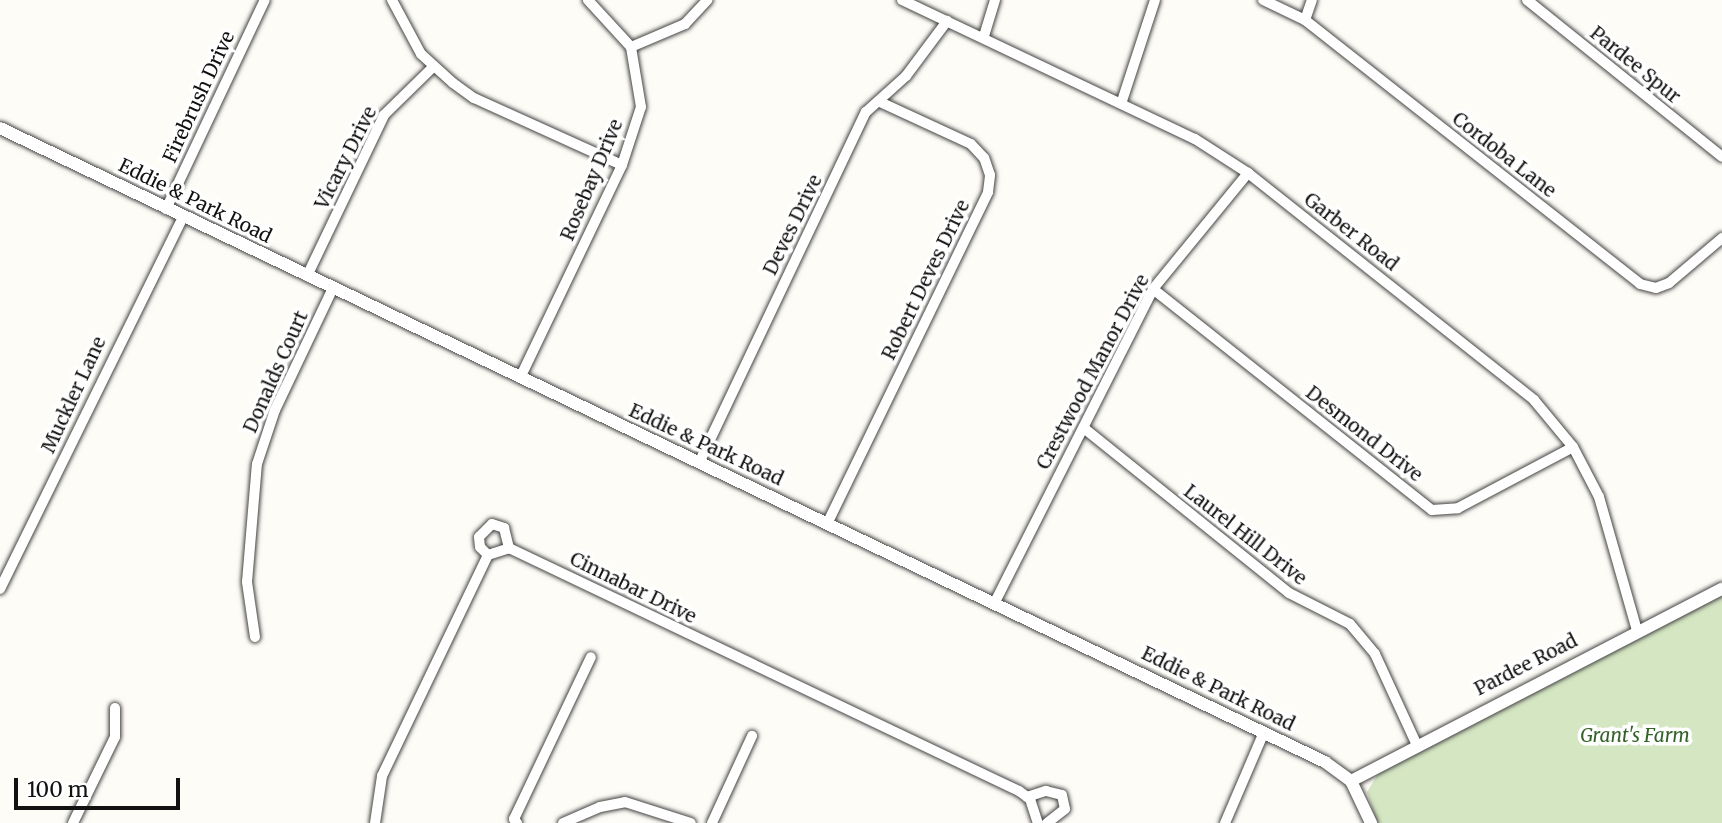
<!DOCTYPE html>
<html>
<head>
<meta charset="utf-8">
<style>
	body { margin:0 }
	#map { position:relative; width:1722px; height:823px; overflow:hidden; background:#fefcf6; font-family:Merriweather,serif }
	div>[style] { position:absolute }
	.green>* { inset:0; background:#d5e6c2 }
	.roads { filter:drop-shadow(0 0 2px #444) drop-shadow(0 0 2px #444) }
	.minor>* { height:10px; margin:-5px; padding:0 5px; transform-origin:5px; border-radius:5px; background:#fff }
	.tertiary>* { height:12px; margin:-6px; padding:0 6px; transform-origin:6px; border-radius:6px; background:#fff }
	span { translate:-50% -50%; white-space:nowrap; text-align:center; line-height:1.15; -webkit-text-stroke:7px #fff; paint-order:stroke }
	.street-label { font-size:19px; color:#111 }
	.park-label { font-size:19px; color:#356228; font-style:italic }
	.scale { position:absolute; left:14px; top:778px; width:166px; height:32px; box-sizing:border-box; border:4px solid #111; border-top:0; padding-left:9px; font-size:21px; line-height:24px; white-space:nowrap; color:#111; -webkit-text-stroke:5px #fff; paint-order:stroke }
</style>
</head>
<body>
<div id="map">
	<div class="green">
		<i style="clip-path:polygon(1722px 594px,1722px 823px,1377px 823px,1367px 792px,1379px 772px)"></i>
	</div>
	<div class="roads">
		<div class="minor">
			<i style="left:392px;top:0;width:61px;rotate:61.8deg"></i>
			<i style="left:421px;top:54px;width:43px;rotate:42.2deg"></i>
			<i style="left:453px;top:83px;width:26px;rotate:36deg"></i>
			<i style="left:474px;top:98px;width:162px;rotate:24.4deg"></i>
			<i style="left:902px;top:0;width:324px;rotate:25.4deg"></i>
			<i style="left:1195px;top:139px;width:63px;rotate:32.7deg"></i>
			<i style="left:1248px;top:173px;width:365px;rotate:38.4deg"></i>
			<i style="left:1534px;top:400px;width:61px;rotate:50.3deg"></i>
			<i style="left:1573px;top:447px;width:56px;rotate:62.5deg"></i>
			<i style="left:1599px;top:497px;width:138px;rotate:74.1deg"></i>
			<i style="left:1263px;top:0;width:47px;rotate:25.5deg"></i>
			<i style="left:1305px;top:20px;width:427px;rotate:38.2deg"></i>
			<i style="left:1640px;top:284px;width:16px;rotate:14deg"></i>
			<i style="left:1656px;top:288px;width:14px;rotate:-21deg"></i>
			<i style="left:1669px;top:283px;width:70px;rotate:-40.3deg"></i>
			<i style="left:1527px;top:0;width:250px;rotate:38.8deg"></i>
			<i style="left:1305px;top:20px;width:21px;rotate:-71deg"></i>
			<i style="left:984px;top:36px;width:38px;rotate:-73deg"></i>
			<i style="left:631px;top:47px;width:59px;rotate:-23.1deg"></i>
			<i style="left:685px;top:24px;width:33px;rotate:-47deg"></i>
			<i style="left:1122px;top:101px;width:106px;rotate:-71.9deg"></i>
			<i style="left:166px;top:209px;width:231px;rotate:-64.7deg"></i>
			<i style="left:307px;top:276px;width:178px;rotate:-64.4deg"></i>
			<i style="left:384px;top:115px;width:69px;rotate:-44.4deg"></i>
			<i style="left:1153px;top:289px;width:356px;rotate:38.4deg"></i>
			<i style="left:1432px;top:510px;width:26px;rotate:-4deg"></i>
			<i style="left:1458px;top:508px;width:130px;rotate:-27.9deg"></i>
			<i style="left:520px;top:378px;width:236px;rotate:-64.4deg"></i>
			<i style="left:622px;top:165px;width:61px;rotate:-71.9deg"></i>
			<i style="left:641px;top:107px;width:61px;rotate:-99.5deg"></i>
			<i style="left:631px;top:47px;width:64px;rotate:-132.5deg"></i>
			<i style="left:1085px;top:429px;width:262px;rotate:38.8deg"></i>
			<i style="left:1289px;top:593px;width:68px;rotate:26.9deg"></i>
			<i style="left:1350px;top:624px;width:39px;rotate:50deg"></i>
			<i style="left:1375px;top:654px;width:98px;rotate:65.3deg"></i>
			<i style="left:699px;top:463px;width:389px;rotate:-64.6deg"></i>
			<i style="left:866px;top:112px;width:54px;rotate:-42deg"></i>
			<i style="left:906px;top:76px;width:69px;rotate:-53.3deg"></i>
			<i style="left:827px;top:524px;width:369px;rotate:-64.1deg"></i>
			<i style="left:988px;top:192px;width:17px;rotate:-83deg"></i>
			<i style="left:990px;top:175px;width:18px;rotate:-109deg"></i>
			<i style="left:984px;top:158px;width:19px;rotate:-133deg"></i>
			<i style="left:971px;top:144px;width:102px;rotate:-155.2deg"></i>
			<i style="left:488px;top:555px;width:11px;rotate:-135deg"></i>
			<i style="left:480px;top:547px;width:10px;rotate:-96deg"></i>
			<i style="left:479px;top:537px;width:18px;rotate:-45deg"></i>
			<i style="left:492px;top:524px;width:13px;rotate:18deg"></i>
			<i style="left:504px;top:528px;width:21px;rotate:76deg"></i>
			<i style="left:0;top:589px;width:415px;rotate:-63.8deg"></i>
			<i style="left:994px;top:604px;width:353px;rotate:-63.2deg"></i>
			<i style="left:1153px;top:289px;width:150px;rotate:-50.7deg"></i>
			<i style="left:255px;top:637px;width:56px;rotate:-98.3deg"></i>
			<i style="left:247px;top:582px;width:118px;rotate:-85.2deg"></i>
			<i style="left:257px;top:464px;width:57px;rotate:-71.6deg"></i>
			<i style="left:275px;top:410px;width:135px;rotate:-64.6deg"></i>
			<i style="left:1027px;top:797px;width:20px;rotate:-18deg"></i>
			<i style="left:1046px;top:791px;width:16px;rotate:14deg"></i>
			<i style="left:1062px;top:795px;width:14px;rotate:78deg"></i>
			<i style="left:1065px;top:809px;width:23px;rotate:142deg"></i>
			<i style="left:73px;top:823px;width:96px;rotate:-64deg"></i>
			<i style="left:115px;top:737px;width:29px;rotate:-90deg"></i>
			<i style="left:375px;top:823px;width:48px;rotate:-81.5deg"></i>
			<i style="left:382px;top:776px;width:245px;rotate:-64.4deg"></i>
			<i style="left:488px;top:555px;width:22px;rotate:-18deg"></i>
			<i style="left:509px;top:548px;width:565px;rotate:25.48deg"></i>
			<i style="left:1019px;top:791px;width:14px;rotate:36deg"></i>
			<i style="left:1030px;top:799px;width:25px;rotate:72deg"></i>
			<i style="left:517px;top:823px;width:5px;rotate:-127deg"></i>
			<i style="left:514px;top:819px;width:179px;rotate:-64.6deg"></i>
			<i style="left:563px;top:823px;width:40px;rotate:-23.4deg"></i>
			<i style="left:600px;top:807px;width:25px;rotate:-11deg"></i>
			<i style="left:625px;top:802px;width:69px;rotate:17.7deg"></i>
			<i style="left:712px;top:823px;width:96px;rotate:-65.3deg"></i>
			<i style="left:1225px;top:823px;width:99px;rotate:-66.8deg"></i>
		</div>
		<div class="tertiary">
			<i style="left:0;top:128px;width:1469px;rotate:25.57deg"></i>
			<i style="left:1325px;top:762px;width:32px;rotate:36deg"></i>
			<i style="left:1351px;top:781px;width:47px;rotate:64.5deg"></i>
			<i style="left:1351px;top:781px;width:418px;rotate:-27.4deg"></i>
		</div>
	</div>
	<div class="street-label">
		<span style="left:1635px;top:65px;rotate:39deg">Pardee Spur</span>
		<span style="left:199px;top:97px;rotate:-65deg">Firebrush Drive</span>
		<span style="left:1504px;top:155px;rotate:38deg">Cordoba Lane</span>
		<span style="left:346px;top:158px;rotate:-63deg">Vicary Drive</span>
		<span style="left:592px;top:180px;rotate:-67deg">Rosebay Drive</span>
		<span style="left:195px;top:201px;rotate:26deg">Eddie &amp; Park Road</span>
		<span style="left:793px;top:225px;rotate:-64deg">Deves Drive</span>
		<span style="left:1351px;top:232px;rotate:38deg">Garber Road</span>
		<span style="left:926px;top:280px;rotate:-64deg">Robert Deves Drive</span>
		<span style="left:276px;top:372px;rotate:-66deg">Donalds Court</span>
		<span style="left:1093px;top:372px;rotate:-62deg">Crestwood Manor Drive</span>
		<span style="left:74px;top:395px;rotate:-65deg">Muckler Lane</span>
		<span style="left:1364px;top:434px;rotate:38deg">Desmond Drive</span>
		<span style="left:706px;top:445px;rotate:25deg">Eddie &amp; Park Road</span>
		<span style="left:1245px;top:535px;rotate:38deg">Laurel Hill Drive</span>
		<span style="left:633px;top:588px;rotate:26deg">Cinnabar Drive</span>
		<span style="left:1526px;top:665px;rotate:-27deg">Pardee Road</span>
		<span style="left:1218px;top:689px;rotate:26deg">Eddie &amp; Park Road</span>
	</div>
	<div class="park-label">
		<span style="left:1635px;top:736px">Grant's Farm</span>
	</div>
	<div class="scale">100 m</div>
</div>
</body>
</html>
